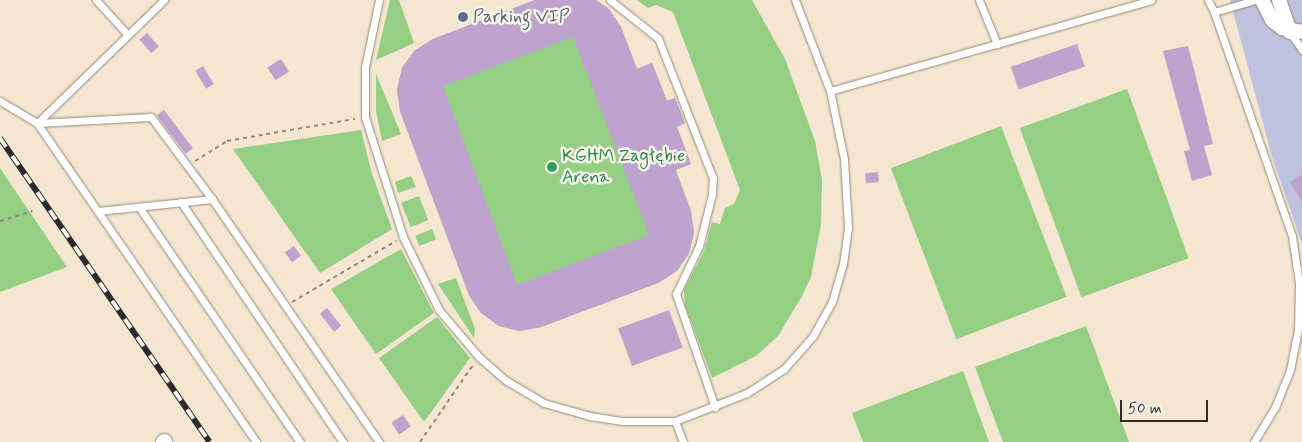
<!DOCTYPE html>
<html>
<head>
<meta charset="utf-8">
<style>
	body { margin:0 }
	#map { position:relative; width:1302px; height:442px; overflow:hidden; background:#f4e6d0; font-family:Mynerve,sans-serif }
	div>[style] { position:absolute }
	.industrial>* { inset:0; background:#bfc2dd }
	.green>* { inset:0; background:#94cf84; transform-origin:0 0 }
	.building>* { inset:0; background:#bda3cd; transform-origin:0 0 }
	.path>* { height:2px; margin-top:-1px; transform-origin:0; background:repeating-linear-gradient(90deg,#90887e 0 4px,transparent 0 8px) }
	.roads { filter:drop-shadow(0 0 1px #90887e) drop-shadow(0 0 1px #90887e) }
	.service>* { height:7px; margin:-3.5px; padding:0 3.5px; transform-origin:3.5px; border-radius:3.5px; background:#fff }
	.minor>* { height:14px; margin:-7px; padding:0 7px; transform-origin:7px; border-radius:7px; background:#fff }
	.rail>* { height:5.5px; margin-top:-2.75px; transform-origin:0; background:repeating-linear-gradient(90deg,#f7f3e8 0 11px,#2b2b2b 0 22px); box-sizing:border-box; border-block:1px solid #2b2b2b }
	.dots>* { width:14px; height:14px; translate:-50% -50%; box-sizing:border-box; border:2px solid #f7f3e8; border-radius:50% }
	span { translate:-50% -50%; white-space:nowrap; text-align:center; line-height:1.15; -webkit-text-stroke:5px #f7f3e8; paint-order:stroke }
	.service-label { font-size:18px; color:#4e5e75 }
	.left { translate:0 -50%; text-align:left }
	.leisure-label { font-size:18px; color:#27864d }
	.scale { position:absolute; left:1120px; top:400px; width:88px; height:22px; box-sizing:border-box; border:2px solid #2b2b2b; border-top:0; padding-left:6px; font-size:15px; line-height:18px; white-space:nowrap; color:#2b2b2b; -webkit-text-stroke:4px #f7f3e8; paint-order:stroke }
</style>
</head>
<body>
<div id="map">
	<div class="industrial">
		<i style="clip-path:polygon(1230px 0,1302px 0,1302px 244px,1272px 157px)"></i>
	</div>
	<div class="green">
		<i style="clip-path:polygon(390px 0,399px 0,414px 43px,376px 60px)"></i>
		<i style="clip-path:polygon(535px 0,596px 0,609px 9px,621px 27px,637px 69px,652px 63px,667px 101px,675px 98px,685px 123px,677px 127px,691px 164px,676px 170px,691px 211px,694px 233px,689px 253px,677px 271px,658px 283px,541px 327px,520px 331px,499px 326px,481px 313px,469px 295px,400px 111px,397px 90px,402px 68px,414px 51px,433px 39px)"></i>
		<i style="clip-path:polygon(637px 0,752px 0,785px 59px,815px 141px,822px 180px,821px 224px,811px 277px,802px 296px,778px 336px,756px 356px,712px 378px,685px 305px,684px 290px,704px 251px,712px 222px,720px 224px,725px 208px,734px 204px,740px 190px,673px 12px,656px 5px,648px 8px)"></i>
		<i style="clip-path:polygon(376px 74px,401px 134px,382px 141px,376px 111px)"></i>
		<i style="left:1127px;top:89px;width:180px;height:114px;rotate:70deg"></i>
		<i style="left:1001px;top:126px;width:183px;height:118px;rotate:69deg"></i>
		<i style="clip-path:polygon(361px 130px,372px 174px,392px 229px,320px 273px,233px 149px)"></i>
		<i style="clip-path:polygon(0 168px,67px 267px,0 292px)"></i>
		<i style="clip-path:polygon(411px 176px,416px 187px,398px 193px,395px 182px)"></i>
		<i style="left:419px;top:196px;width:26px;height:19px;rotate:69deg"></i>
		<i style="left:432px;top:229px;width:11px;height:18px;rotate:68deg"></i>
		<i style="clip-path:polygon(401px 249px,434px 313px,376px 354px,331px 289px)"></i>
		<i style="clip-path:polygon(456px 278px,475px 329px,474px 338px,438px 284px)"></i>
		<i style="clip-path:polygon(437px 317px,470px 358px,424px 422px,379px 358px)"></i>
		<i style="clip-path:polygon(1086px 326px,1129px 442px,1003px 442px,975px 367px)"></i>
		<i style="clip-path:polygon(963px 371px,989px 442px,863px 442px,852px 413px)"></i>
	</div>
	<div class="building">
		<i style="clip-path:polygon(evenodd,535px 0,596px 0,609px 9px,621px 27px,637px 69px,652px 63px,667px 101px,675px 98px,685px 123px,677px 127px,691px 164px,675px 170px,691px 211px,694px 233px,689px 253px,677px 271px,658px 283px,541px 327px,520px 331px,499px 326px,481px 313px,469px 295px,400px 111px,397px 90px,402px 68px,414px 51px,433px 39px,535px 0,573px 37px,649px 235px,517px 285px,443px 86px,573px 37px)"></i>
		<i style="left:147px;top:33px;width:18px;height:10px;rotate:49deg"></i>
		<i style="left:1077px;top:44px;width:24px;height:70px;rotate:71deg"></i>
		<i style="clip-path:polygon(1188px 46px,1213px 144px,1204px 146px,1212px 175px,1192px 181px,1184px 151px,1190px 150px,1163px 51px)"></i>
		<i style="left:281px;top:59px;width:15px;height:16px;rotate:58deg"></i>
		<i style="left:203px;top:66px;width:21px;height:9px;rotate:59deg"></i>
		<i style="left:164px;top:110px;width:48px;height:9px;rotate:53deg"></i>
		<i style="left:878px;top:172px;width:10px;height:13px;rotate:84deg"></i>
		<i style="clip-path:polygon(1302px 174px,1302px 202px,1290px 182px)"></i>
		<i style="left:294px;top:246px;width:12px;height:11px;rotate:55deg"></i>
		<i style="left:327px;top:308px;width:23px;height:9px;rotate:52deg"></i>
		<i style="left:669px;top:310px;width:40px;height:54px;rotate:70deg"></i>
		<i style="left:403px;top:415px;width:14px;height:14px;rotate:56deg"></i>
	</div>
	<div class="path">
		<i style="left:195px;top:161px;width:38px;rotate:-32deg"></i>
		<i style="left:227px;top:141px;width:130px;rotate:-9.8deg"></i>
		<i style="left:0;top:221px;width:34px;rotate:-17deg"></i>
		<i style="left:292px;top:302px;width:121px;rotate:-30.4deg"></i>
		<i style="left:420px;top:442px;width:93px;rotate:-55.5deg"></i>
	</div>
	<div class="roads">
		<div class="service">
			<i style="left:96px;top:0;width:47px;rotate:47.6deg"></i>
			<i style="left:164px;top:0;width:177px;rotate:135.9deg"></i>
			<i style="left:37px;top:123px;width:114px;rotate:-3deg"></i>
			<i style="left:151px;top:117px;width:102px;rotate:53.4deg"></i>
			<i style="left:212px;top:199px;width:295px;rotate:55.5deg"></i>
			<i style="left:379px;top:0;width:68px;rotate:101.8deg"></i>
			<i style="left:365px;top:67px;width:50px;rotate:90deg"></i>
			<i style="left:365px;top:117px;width:126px;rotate:72.4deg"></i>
			<i style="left:403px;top:237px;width:81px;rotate:63.7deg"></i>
			<i style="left:439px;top:310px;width:62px;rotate:49.6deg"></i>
			<i style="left:479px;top:357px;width:37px;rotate:41deg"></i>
			<i style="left:507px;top:381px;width:43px;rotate:30.7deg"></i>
			<i style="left:544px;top:403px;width:48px;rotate:15.8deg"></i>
			<i style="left:590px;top:416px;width:33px;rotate:9deg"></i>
			<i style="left:623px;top:421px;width:52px"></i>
			<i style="left:675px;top:421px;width:77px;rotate:-21.3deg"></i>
			<i style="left:747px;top:393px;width:44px;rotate:-33deg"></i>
			<i style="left:784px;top:369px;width:44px;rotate:-48.7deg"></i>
			<i style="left:813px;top:336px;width:39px;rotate:-61deg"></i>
			<i style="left:832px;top:302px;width:40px;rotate:-74deg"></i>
			<i style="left:843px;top:264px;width:37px;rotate:-82deg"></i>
			<i style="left:848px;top:227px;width:68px;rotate:-93.4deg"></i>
			<i style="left:844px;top:159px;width:69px;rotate:-101.6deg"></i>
			<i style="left:830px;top:91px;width:97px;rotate:-111deg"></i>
			<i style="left:610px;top:0;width:61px;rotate:38.4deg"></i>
			<i style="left:658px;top:38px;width:150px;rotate:68.6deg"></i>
			<i style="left:713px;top:178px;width:16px;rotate:94deg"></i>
			<i style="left:712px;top:194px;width:54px;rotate:104deg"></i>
			<i style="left:699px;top:246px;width:53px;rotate:115.6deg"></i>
			<i style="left:676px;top:294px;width:120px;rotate:71deg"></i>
			<i style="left:979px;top:0;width:48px;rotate:67.8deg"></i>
			<i style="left:1208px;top:0;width:13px;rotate:63deg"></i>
			<i style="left:1214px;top:12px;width:43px;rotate:-16.3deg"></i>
			<i style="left:1214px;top:12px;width:237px;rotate:70.8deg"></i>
			<i style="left:1292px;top:236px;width:48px;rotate:81.5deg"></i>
			<i style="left:1299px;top:283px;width:46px;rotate:91.2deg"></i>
			<i style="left:1298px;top:329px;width:42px;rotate:101deg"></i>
			<i style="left:1290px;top:370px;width:40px;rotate:112deg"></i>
			<i style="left:1275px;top:407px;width:41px;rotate:121deg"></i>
			<i style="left:1290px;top:32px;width:22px;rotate:56deg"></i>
			<i style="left:830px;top:91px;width:334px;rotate:-15.8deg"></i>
			<i style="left:0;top:101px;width:43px;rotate:30.7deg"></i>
			<i style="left:37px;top:123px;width:387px;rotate:55.5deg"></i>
			<i style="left:181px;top:202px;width:290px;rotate:56deg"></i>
			<i style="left:139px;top:207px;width:285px;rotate:55.6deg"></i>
			<i style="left:98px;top:211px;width:115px;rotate:-6deg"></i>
			<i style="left:675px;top:421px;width:22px;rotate:69deg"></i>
		</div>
		<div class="minor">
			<i style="left:1262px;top:0;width:22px;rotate:63deg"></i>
			<i style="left:1272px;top:20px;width:13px;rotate:39deg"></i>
			<i style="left:1282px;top:28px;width:20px;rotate:11deg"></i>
			<i style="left:1279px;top:0;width:34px;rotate:71deg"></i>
			<i style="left:163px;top:442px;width:2px;rotate:-27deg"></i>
		</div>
	</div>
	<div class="rail">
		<i style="left:0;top:138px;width:369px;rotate:55.4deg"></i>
	</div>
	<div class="dots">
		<i style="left:463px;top:17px;background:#5c6f8a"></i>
		<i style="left:552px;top:167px;background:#2e9e5b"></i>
	</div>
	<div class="service-label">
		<span class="left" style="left:473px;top:17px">Parking VIP</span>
	</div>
	<div class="leisure-label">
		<span class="left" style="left:562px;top:167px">KGHM Zagłębie<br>Arena</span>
	</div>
	<div class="scale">50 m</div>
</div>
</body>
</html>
